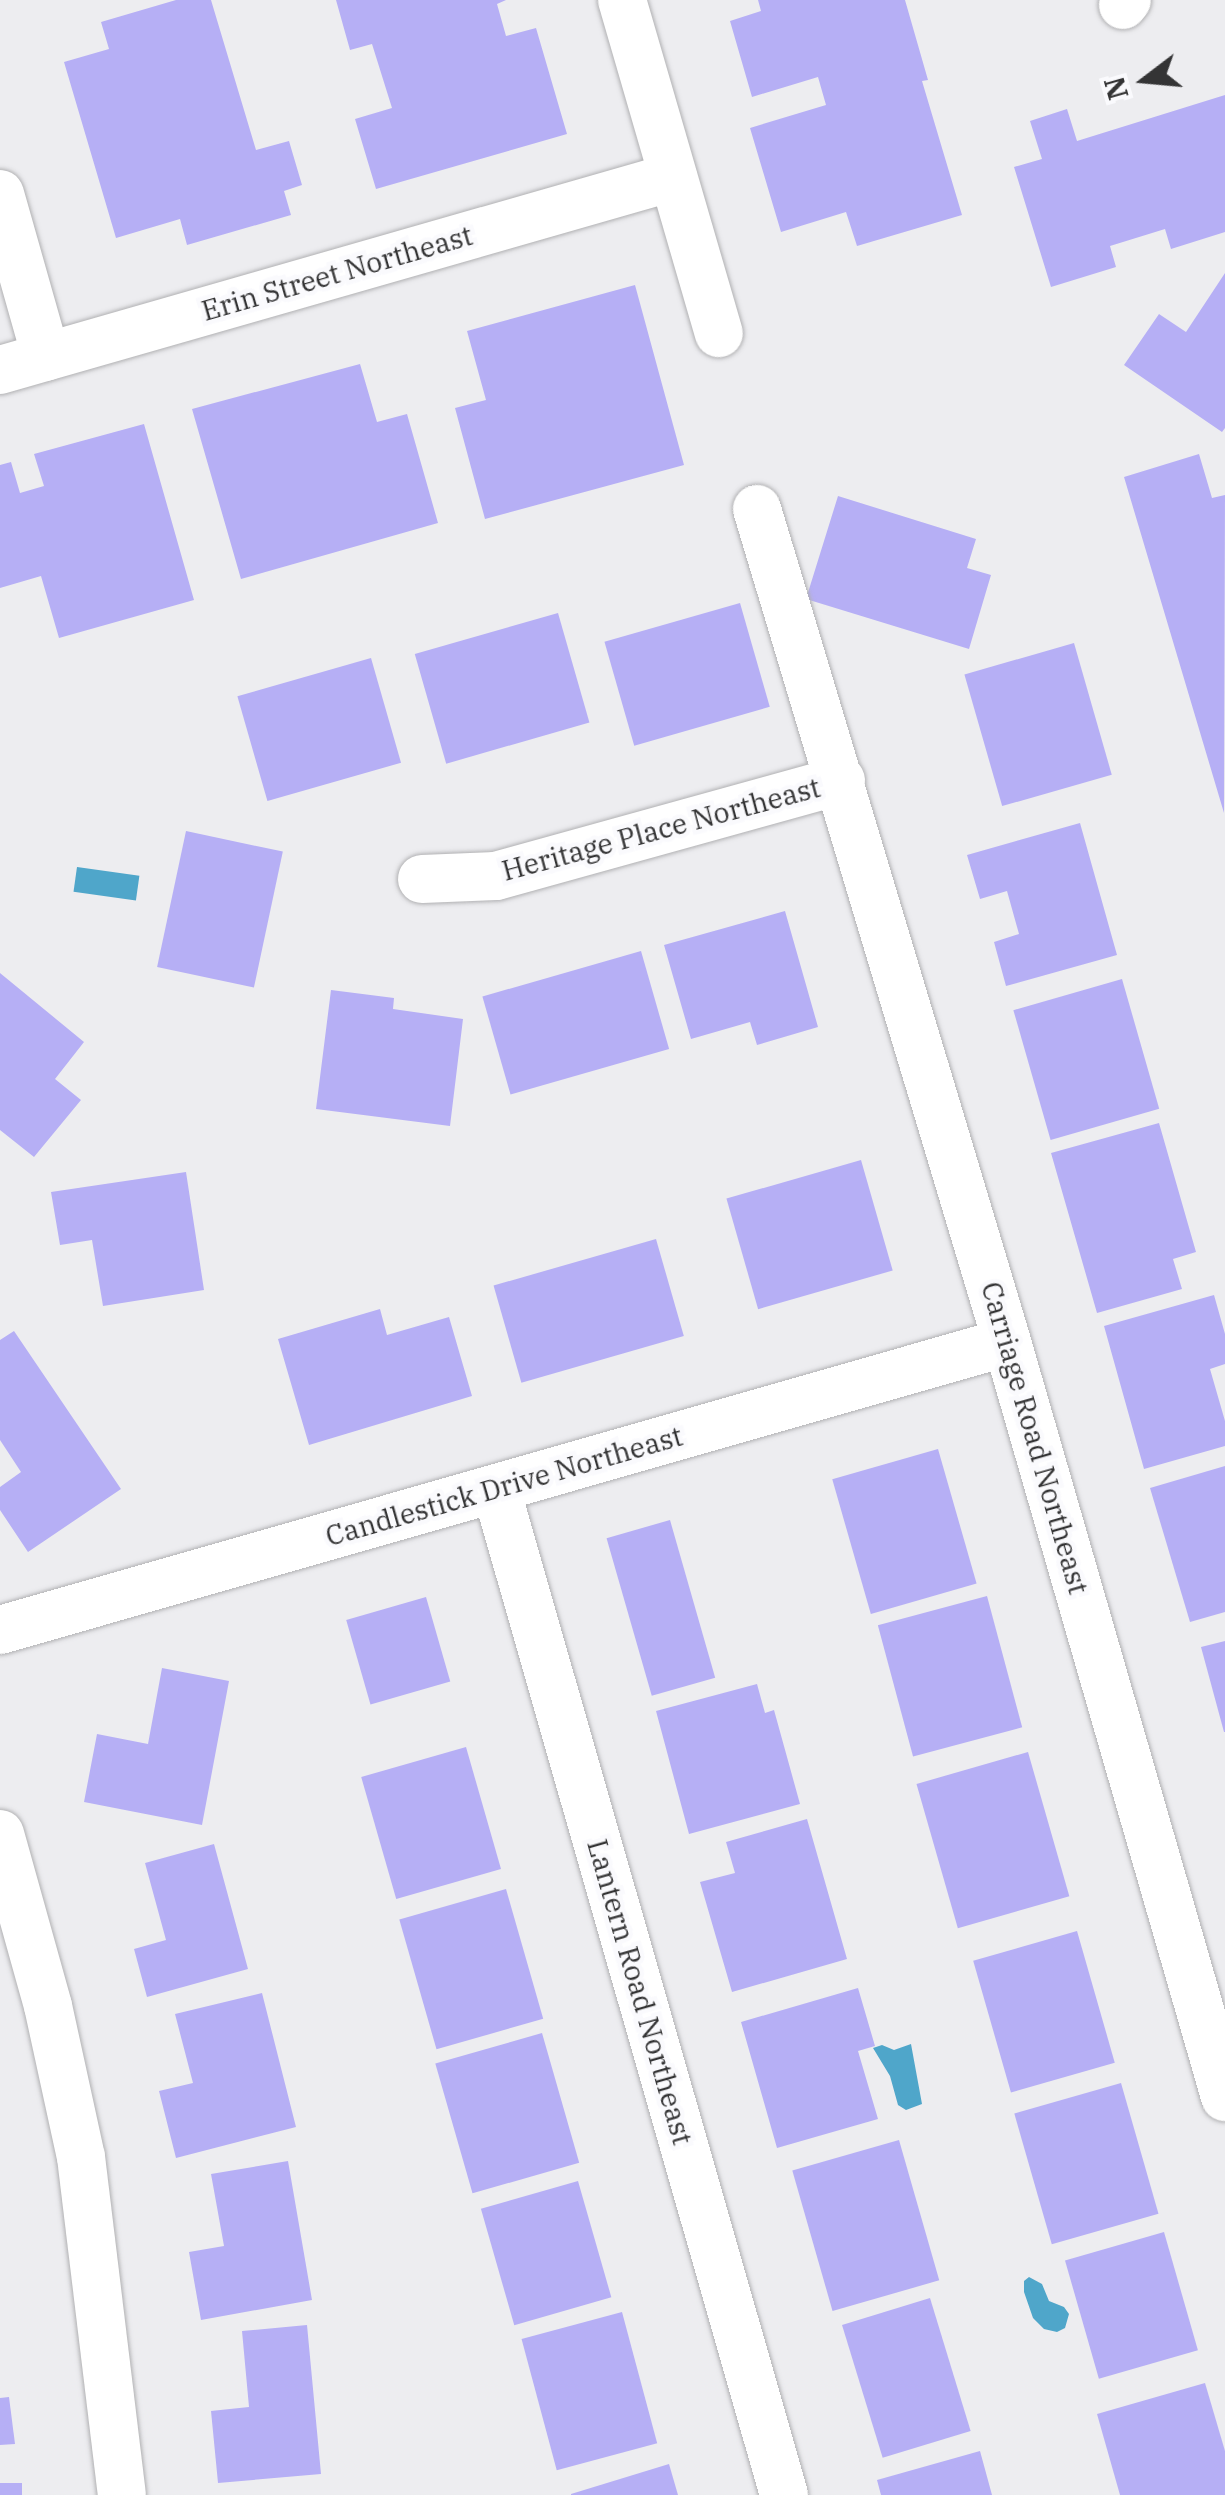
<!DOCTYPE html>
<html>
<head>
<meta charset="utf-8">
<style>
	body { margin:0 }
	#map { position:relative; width:1225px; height:2495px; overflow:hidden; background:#ededf0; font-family:"IBM Plex Serif",serif }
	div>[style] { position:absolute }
	.water>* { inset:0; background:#4fa6ca; transform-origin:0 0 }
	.building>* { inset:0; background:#b6aff5; transform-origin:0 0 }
	.roads { filter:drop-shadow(0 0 2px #b1b1b3) drop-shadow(0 0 2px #b1b1b3) }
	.minor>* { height:48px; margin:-24px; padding:0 24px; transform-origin:24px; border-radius:24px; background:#fff }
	span { translate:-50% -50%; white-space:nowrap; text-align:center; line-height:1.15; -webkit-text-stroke:9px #fafafd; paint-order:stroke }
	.street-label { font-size:28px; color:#343435 }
	.north { position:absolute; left:1095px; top:30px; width:100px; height:100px; -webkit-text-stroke:8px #fafafd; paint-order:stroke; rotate:254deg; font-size:28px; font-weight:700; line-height:40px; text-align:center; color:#343435 }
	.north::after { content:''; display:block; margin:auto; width:35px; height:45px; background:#343435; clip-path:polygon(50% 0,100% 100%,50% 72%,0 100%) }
</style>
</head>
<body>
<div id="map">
	<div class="water">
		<i style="left:77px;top:867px;width:63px;height:25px;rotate:8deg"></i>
		<i style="clip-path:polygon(911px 2044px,922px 2104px,906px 2110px,898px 2105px,890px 2076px,873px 2048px,882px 2045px,894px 2050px)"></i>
		<i style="clip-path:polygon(1029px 2277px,1042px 2284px,1049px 2301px,1064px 2307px,1069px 2314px,1065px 2328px,1057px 2332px,1044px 2329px,1033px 2318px,1024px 2292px,1024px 2281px)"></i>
	</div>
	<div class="building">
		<i style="clip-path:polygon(176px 0,211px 0,256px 150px,289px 141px,302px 185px,284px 191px,291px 215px,187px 245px,180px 219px,116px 238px,64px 62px,109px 49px,101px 22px)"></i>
		<i style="clip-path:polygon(336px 0,506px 0,497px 4px,506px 36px,536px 28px,567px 134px,376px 189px,355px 119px,392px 108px,372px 44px,350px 50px)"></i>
		<i style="clip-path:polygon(758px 0,905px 0,928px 80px,922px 81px,962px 215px,857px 246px,846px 212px,781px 232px,750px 128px,826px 105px,818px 77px,752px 97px,730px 21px,761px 11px)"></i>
		<i style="clip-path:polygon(1225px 95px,1225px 232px,1171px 249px,1165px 229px,1110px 246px,1116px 267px,1051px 287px,1014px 167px,1042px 159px,1030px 121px,1067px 109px,1077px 141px)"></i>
		<i style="clip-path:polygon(1225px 273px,1225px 428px,1222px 432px,1124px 365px,1159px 314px,1186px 332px)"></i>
		<i style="clip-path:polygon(635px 285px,684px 465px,485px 519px,455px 408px,486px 400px,467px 331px)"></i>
		<i style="clip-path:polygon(360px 364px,377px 422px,407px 414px,438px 523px,241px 579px,192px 409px)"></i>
		<i style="clip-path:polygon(144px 424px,194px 600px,59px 638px,41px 576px,0 588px,0 465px,11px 462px,20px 493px,44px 486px,34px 454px)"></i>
		<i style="clip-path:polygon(1199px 454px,1212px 498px,1225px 495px,1224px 813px,1124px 477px)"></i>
		<i style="clip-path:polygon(838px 496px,976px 539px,967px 568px,991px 575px,969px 649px,806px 599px)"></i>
		<i style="left:740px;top:603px;width:108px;height:141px;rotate:74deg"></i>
		<i style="left:558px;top:613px;width:114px;height:149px;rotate:74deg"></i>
		<i style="left:1074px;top:643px;width:137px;height:114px;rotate:74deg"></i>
		<i style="left:371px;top:658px;width:109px;height:139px;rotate:74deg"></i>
		<i style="clip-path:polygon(1080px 823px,1117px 955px,1006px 986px,994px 942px,1019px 934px,1007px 891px,980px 899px,967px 855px)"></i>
		<i style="left:186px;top:831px;width:99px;height:139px;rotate:12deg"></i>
		<i style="clip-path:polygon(785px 911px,818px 1027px,757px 1045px,750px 1022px,691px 1039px,664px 945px)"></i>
		<i style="left:641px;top:951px;width:102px;height:165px;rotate:74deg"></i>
		<i style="clip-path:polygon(0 973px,84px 1042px,55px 1079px,81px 1100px,34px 1157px,0 1130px)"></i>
		<i style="left:1122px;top:979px;width:135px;height:113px;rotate:74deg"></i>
		<i style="clip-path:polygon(331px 990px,394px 998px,393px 1009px,463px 1019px,450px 1126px,316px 1109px)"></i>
		<i style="clip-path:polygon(1159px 1123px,1196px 1252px,1173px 1259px,1182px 1289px,1097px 1313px,1051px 1153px)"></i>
		<i style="left:861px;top:1160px;width:115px;height:140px;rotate:74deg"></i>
		<i style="clip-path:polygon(186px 1172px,204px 1290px,103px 1306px,92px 1240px,60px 1245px,51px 1192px)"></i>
		<i style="left:656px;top:1239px;width:101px;height:169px;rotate:74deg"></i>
		<i style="clip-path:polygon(1214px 1295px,1225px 1334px,1225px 1364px,1210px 1369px,1225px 1421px,1225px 1446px,1144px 1469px,1104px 1326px)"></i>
		<i style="clip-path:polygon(380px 1309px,387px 1335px,449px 1317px,472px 1396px,309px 1445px,278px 1339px)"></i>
		<i style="clip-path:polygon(14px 1331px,121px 1489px,28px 1552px,0 1510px,0 1487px,21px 1472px,0 1440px,0 1340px)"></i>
		<i style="left:938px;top:1449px;width:140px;height:110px;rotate:74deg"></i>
		<i style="clip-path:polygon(1225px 1466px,1225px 1612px,1190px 1622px,1150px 1488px)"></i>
		<i style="left:670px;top:1520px;width:164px;height:66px;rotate:74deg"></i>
		<i style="left:987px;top:1596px;width:136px;height:113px;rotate:75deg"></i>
		<i style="left:426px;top:1597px;width:88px;height:83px;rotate:74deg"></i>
		<i style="clip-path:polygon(1225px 1641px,1225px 1732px,1224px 1732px,1201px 1647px)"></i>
		<i style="clip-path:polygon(162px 1668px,229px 1681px,202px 1825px,84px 1802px,97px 1734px,148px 1744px)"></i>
		<i style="clip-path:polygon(757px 1684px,765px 1713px,774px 1710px,800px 1804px,689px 1834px,656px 1711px)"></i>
		<i style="left:466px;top:1747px;width:127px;height:109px;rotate:74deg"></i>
		<i style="left:1028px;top:1752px;width:150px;height:116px;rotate:74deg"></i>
		<i style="clip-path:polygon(807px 1819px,847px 1959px,732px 1992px,700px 1882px,735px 1873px,726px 1842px)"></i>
		<i style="clip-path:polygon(214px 1844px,248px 1969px,147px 1997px,134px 1949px,166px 1940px,145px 1863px)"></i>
		<i style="left:506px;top:1889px;width:135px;height:111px;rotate:74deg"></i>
		<i style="left:1077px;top:1931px;width:137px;height:108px;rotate:74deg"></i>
		<i style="clip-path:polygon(858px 1988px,875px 2046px,858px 2051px,878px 2119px,777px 2148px,741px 2022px)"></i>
		<i style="clip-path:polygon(262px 1993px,296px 2127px,176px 2158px,159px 2091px,193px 2083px,175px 2014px)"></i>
		<i style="left:542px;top:2033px;width:135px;height:111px;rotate:74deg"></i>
		<i style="left:1121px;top:2083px;width:136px;height:111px;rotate:74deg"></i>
		<i style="left:899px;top:2140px;width:146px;height:111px;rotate:74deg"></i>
		<i style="clip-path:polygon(288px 2161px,312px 2300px,201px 2320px,189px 2252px,224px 2246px,211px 2174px)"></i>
		<i style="left:578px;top:2181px;width:121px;height:101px;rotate:74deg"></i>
		<i style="left:1164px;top:2232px;width:123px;height:103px;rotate:74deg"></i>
		<i style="left:930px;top:2298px;width:139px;height:92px;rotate:73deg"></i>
		<i style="left:622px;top:2312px;width:136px;height:104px;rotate:75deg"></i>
		<i style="clip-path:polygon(307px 2325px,321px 2474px,218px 2483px,211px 2411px,249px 2407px,242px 2331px)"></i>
		<i style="clip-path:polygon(1205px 2383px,1225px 2451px,1225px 2495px,1120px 2495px,1097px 2414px)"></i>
		<i style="clip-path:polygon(9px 2397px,15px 2444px,0 2445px,0 2398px)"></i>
		<i style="clip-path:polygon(980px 2451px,992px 2495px,881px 2495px,877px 2480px)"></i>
		<i style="clip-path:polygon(669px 2464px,678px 2495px,571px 2495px,571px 2494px)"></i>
		<i style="left:22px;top:2483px;width:12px;height:22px;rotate:90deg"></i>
	</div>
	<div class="roads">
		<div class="minor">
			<i style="left:622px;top:0;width:347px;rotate:73.8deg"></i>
			<i style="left:1123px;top:5px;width:6px;rotate:-51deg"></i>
			<i style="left:0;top:194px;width:169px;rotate:74.2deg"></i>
			<i style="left:0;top:370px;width:700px;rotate:-16deg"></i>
			<i style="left:757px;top:509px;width:870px;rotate:73.29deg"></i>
			<i style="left:1007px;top:1342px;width:786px;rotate:73.89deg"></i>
			<i style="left:422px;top:879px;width:74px;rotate:-2.3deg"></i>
			<i style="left:496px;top:876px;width:358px;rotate:-15.5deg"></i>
			<i style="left:496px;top:1489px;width:1046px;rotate:74.02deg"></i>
			<i style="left:0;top:1630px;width:1047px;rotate:-15.96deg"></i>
			<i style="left:0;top:1834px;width:179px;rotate:74.4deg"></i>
			<i style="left:48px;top:2006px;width:155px;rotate:77.7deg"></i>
			<i style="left:81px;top:2157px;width:340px;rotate:83.1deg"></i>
		</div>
	</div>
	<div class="street-label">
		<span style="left:337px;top:273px;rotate:-16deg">Erin Street Northeast</span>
		<span style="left:661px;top:829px;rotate:-15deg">Heritage Place Northeast</span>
		<span style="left:1035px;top:1438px;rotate:74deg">Carriage Road Northeast</span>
		<span style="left:504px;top:1486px;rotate:-16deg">Candlestick Drive Northeast</span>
		<span style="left:640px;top:1992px;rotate:74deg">Lantern Road Northeast</span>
	</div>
	<div class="north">N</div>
</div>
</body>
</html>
